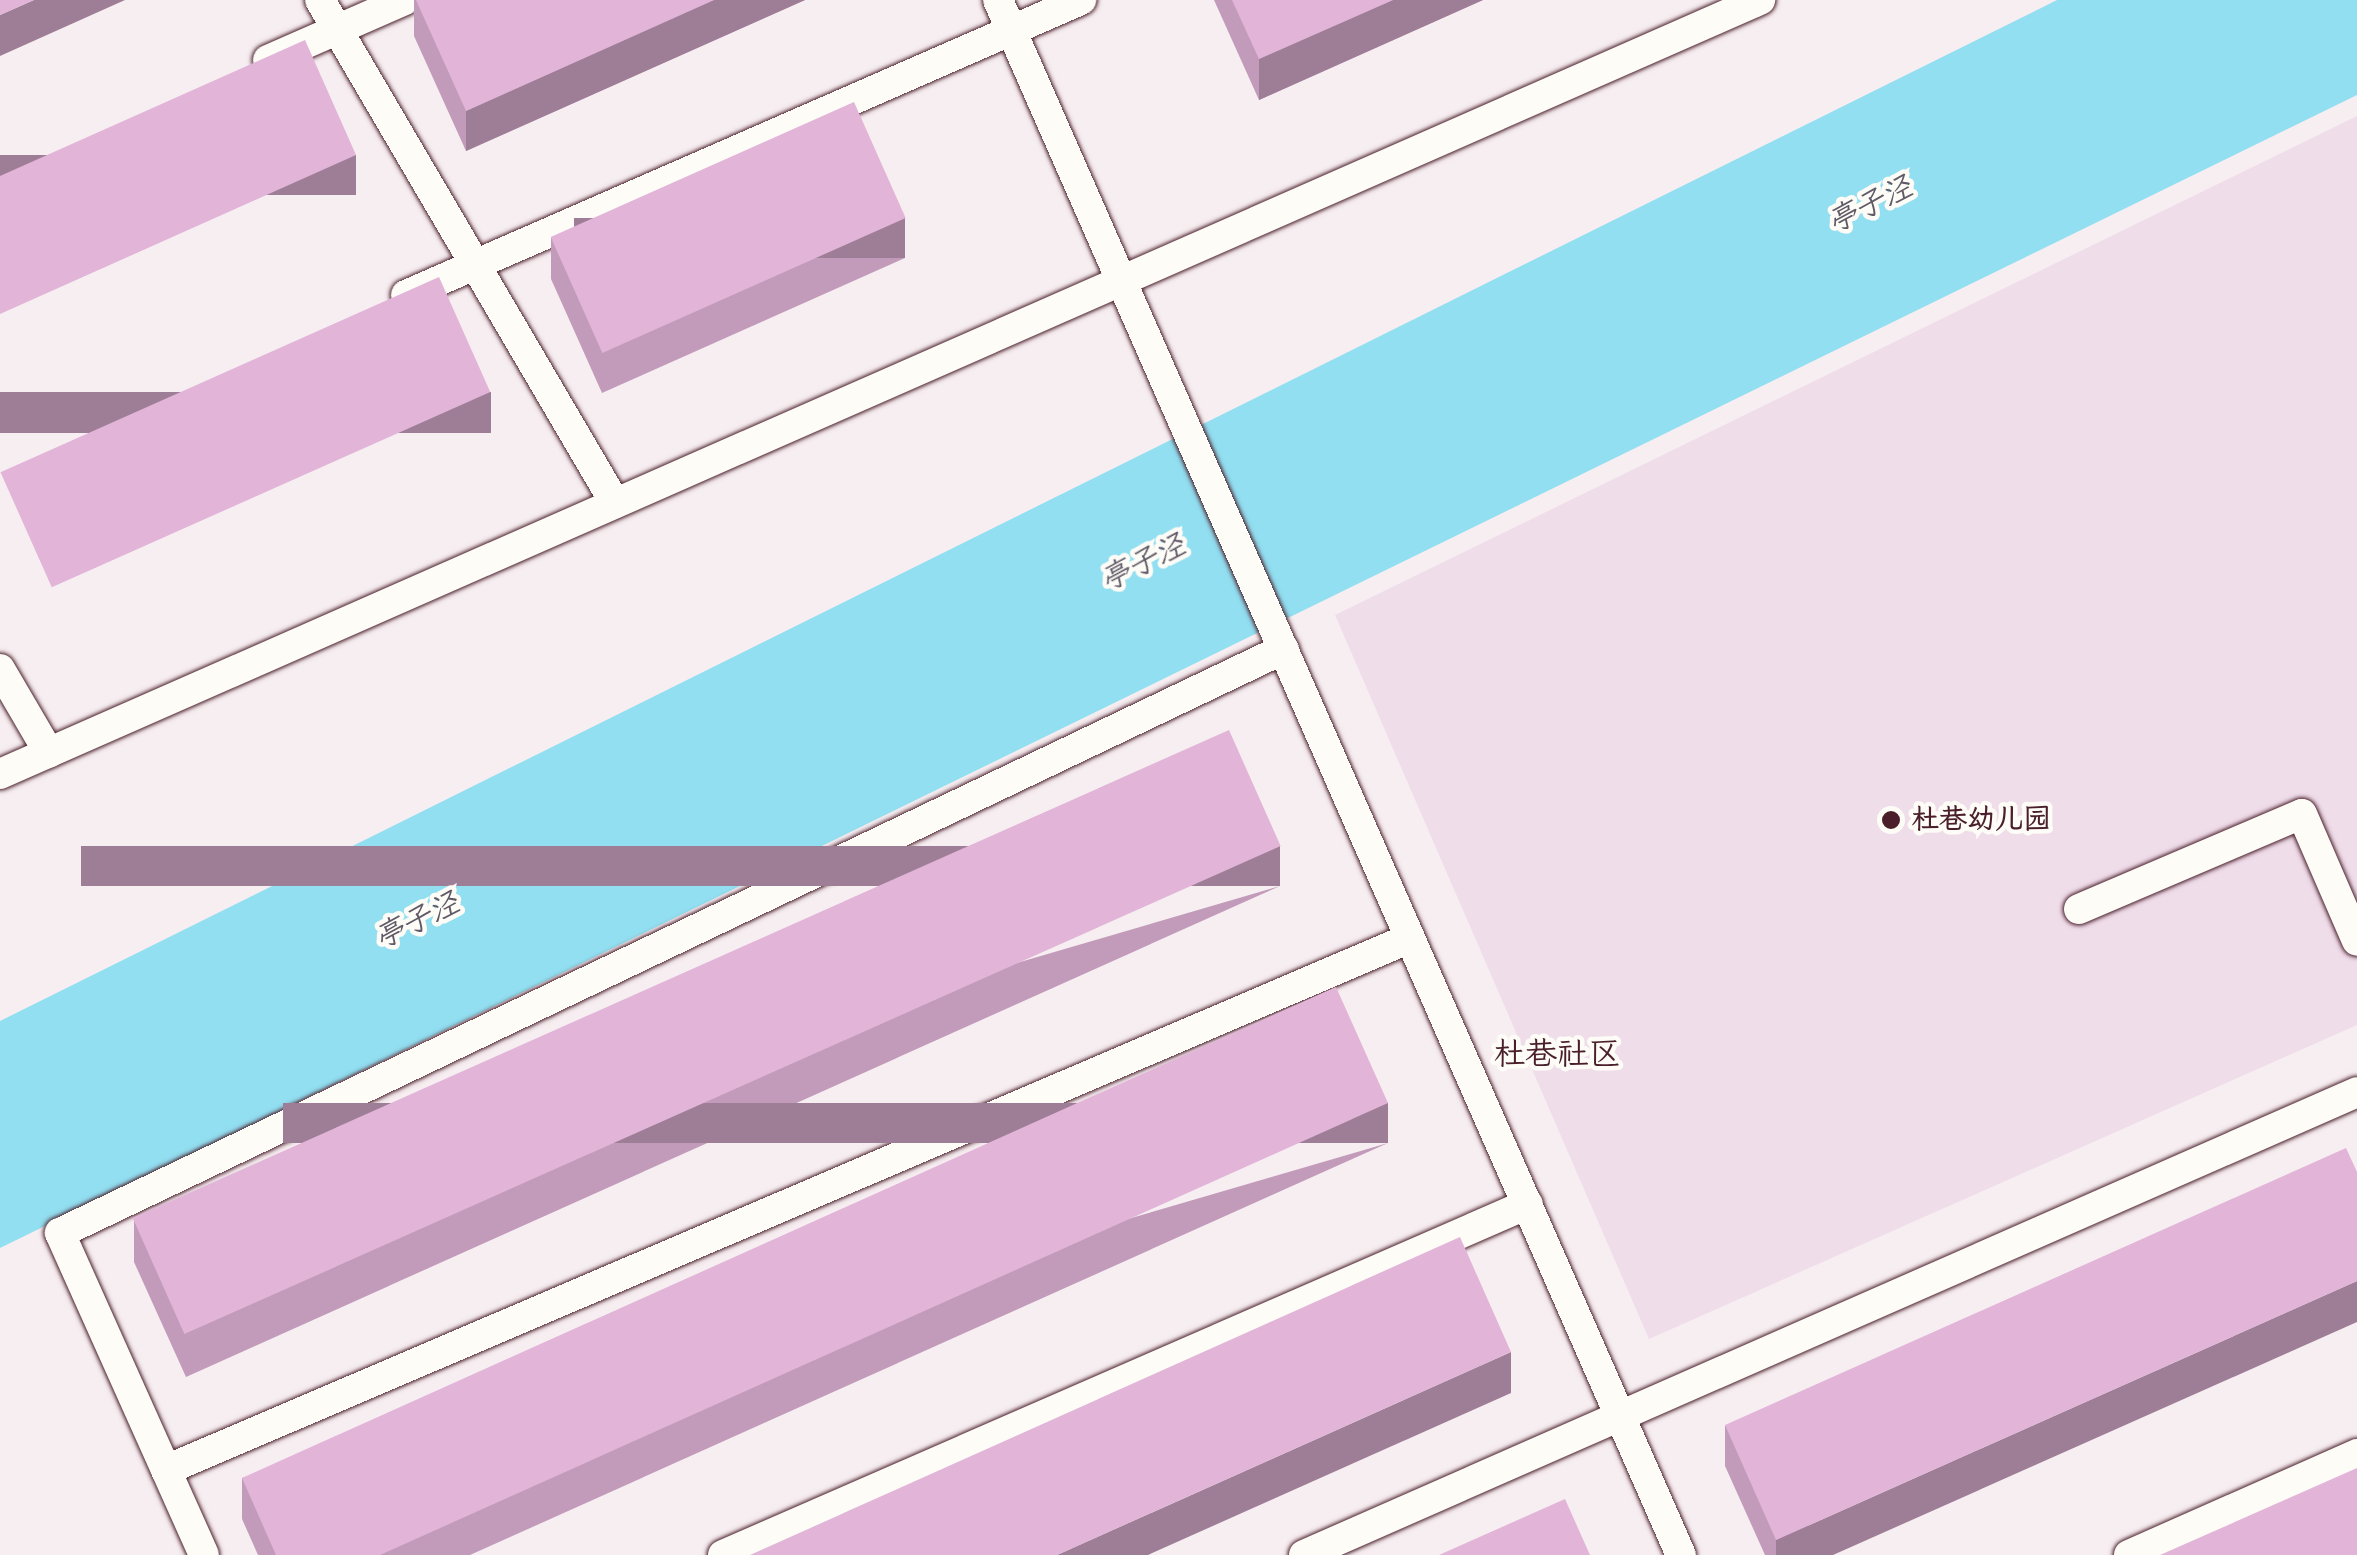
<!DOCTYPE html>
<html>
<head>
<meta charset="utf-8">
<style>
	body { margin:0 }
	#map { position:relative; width:2357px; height:1555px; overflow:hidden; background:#f7eef1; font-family:"Architects Daughter","LXGW WenKai TC",sans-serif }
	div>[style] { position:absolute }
	.built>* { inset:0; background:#f0ddea }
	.water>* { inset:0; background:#92dff1 }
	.roads { filter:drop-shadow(0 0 2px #4a1f2b) drop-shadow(0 0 2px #4a1f2b) }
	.lane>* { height:30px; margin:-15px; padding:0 15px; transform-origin:15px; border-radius:15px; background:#fdfcf7 }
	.wall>* { inset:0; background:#c29bba }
	.shaded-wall>* { inset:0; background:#9e7e97; transform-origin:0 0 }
	.building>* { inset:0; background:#e1b4d8; transform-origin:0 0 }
	.dots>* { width:28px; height:28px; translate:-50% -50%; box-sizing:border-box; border:5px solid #fdfcf7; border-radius:50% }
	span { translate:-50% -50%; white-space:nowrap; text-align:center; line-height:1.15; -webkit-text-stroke:9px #fdfcf7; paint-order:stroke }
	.poi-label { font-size:28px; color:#4a1f2b; font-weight:700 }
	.left { translate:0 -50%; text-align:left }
	.water-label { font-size:30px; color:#605966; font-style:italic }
	.quarter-label { font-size:32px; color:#4a1f2b }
</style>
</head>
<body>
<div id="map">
	<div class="built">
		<i style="clip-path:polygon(2357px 116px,2357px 1025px,1649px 1339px,1335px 615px)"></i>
	</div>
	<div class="water">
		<i style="clip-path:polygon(2057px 0,2357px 0,2357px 95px,0 1248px,0 1021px)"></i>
	</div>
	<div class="roads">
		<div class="lane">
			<i style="left:320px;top:0;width:583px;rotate:59.61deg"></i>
			<i style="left:998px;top:0;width:1698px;rotate:66.29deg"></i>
			<i style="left:268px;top:60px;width:150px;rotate:-23.7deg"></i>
			<i style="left:406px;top:295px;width:737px;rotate:-23.61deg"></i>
			<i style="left:0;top:669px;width:97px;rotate:59.7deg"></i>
			<i style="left:0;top:774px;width:1923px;rotate:-23.74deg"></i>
			<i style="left:2079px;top:909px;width:242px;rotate:-23.1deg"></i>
			<i style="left:2302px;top:814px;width:138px;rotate:66.6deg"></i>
			<i style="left:166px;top:1470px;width:1353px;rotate:-23.15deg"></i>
			<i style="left:204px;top:1555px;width:353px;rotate:-114.1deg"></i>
			<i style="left:60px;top:1233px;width:1356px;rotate:-25.51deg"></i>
			<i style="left:723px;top:1555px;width:878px;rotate:-23.56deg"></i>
			<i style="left:1304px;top:1555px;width:1150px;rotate:-23.73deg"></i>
			<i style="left:2129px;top:1555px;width:249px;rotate:-23.9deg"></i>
		</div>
	</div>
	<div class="wall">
		<i style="clip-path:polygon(414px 0,805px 0,466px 151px,414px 36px)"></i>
		<i style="clip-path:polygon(1214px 0,1483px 0,1259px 100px)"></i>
		<i style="clip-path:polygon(551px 238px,905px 258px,602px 393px,551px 279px)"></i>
		<i style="clip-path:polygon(1280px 886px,186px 1377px,134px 1262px,134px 1221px)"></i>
		<i style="clip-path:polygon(1388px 1143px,470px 1555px,258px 1555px,242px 1519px,242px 1478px)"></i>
		<i style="clip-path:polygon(1725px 1425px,1833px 1555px,1765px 1555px,1725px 1466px)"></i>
	</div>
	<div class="shaded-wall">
		<i style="clip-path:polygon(34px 0,125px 0,0 56px,0 15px)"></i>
		<i style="clip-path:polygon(714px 0,805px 0,466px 151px,466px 111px)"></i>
		<i style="clip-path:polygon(1393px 0,1483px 0,1259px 100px,1259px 59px)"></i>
		<i style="left:356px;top:155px;width:40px;height:390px;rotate:90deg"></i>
		<i style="left:905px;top:218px;width:40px;height:331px;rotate:90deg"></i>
		<i style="left:491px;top:392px;width:41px;height:537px;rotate:90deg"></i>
		<i style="left:1280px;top:846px;width:40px;height:1199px;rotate:90deg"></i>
		<i style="left:1388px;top:1103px;width:40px;height:1105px;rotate:90deg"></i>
		<i style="clip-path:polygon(2357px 1281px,2357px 1322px,1833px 1555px,1776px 1555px,1776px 1540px)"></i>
		<i style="clip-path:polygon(1511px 1352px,1511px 1393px,1148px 1555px,1057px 1555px)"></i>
	</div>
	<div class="building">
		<i style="clip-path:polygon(0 0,34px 0,0 15px)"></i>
		<i style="clip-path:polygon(416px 0,714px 0,466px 111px)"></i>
		<i style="clip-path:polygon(1232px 0,1393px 0,1259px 59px)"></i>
		<i style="clip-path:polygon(305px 40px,356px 155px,0 314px,0 176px)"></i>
		<i style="left:854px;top:102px;width:127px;height:332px;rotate:66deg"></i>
		<i style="left:439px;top:277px;width:126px;height:480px;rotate:66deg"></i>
		<i style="left:1229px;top:730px;width:127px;height:1200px;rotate:66deg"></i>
		<i style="clip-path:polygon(1336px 987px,1388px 1103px,380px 1555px,276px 1555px,242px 1478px)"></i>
		<i style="clip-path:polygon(2346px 1148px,2357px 1172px,2357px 1281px,1776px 1540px,1725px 1425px)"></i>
		<i style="clip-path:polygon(1460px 1237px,1511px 1352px,1057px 1555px,750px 1555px)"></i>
		<i style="clip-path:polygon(2357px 1468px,2357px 1555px,2160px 1555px)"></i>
		<i style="clip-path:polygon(1565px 1499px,1590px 1555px,1439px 1555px)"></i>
	</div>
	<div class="dots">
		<i style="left:1891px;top:820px;background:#4a1f2b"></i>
	</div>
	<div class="poi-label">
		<span class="left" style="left:1911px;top:820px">杜巷幼儿园</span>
	</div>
	<div class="water-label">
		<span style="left:1870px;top:205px;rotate:-26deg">亭子泾</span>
		<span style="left:1143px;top:563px;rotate:-26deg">亭子泾</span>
		<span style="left:417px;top:921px;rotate:-26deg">亭子泾</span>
	</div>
	<div class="quarter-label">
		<span style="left:1557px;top:1055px">杜巷社区</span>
	</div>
</div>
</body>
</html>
